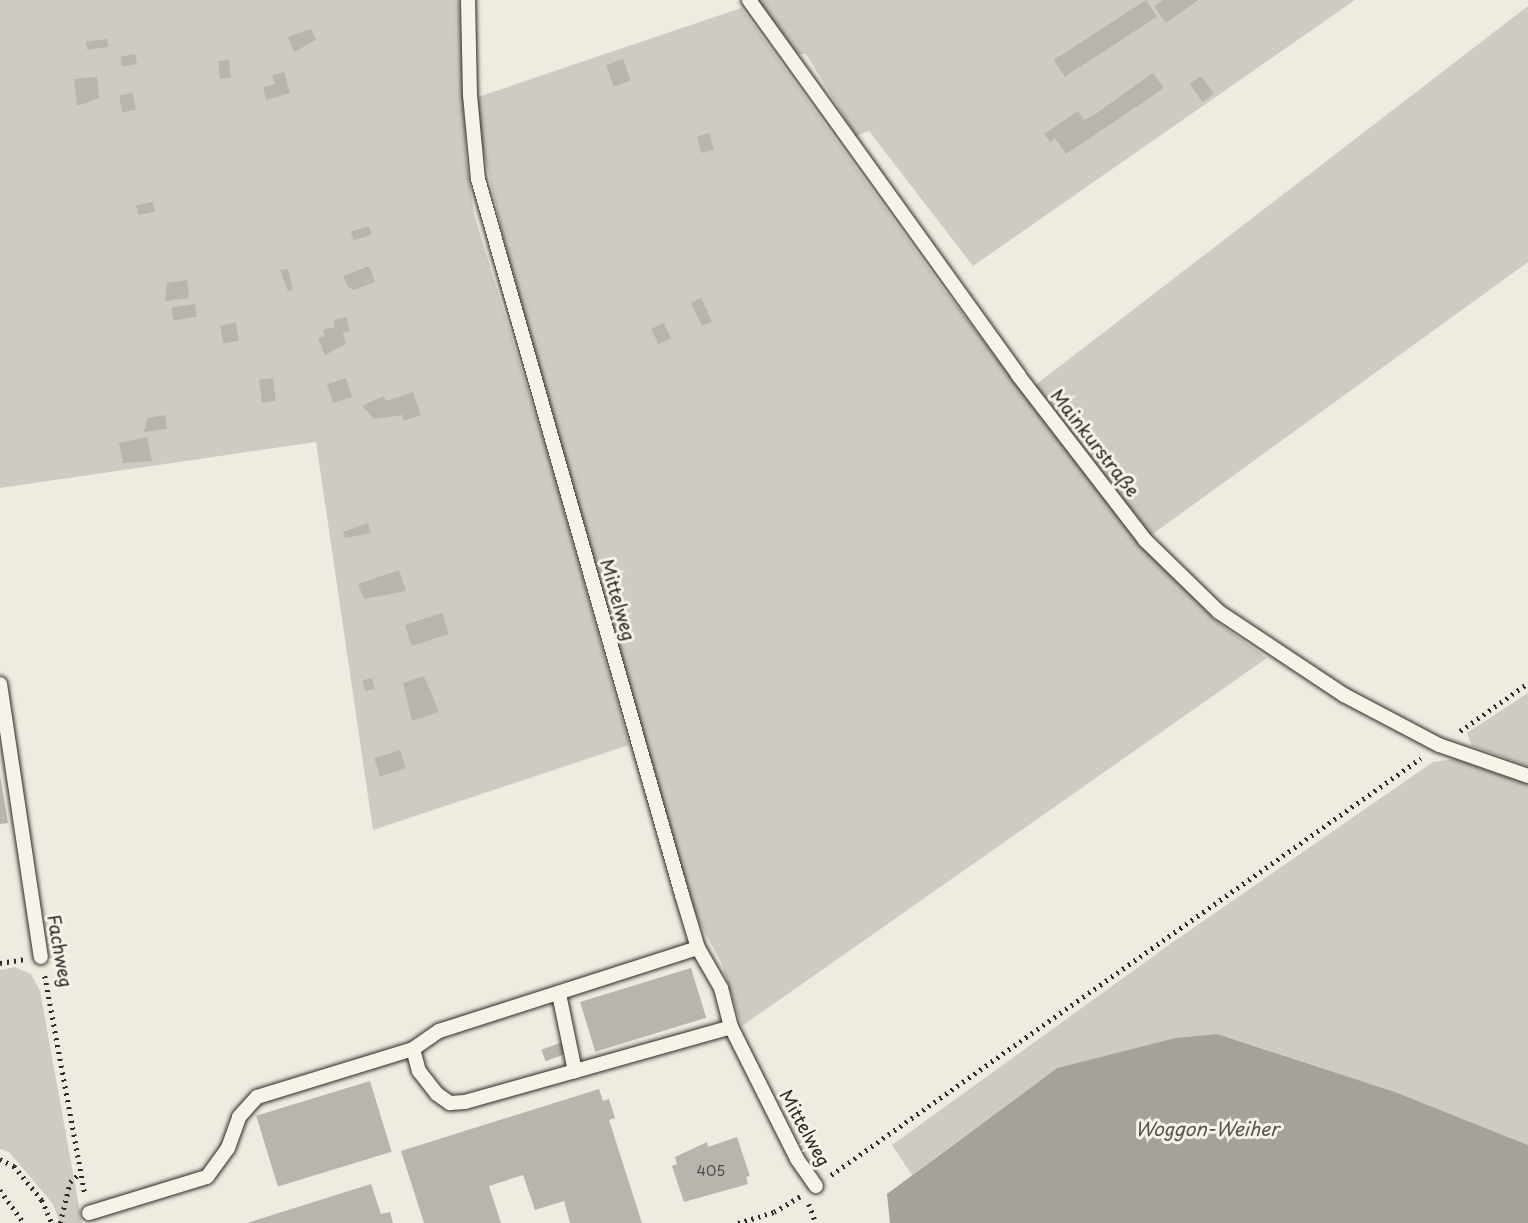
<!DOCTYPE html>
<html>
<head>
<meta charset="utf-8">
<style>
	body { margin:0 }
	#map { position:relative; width:1528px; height:1223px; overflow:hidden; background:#efebe0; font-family:"Playpen Sans",sans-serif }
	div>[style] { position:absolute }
	.green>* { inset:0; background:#cfcbc2 }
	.water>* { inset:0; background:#a4a29a }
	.building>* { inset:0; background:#b8b5ae; transform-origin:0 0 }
	.path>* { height:4.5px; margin-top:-2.25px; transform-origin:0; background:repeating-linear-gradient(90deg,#2b2b2b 0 2px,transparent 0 7px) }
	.roads { filter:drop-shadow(0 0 2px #2b2b2b) drop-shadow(0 0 2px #2b2b2b) }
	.service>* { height:14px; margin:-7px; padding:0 7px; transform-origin:7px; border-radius:7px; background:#f7f3e8 }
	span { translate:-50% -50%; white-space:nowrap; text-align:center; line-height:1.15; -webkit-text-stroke:6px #f7f3e8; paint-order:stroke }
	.number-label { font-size:14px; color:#4e4e4c }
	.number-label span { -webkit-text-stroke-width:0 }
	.street-label { font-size:18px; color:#2b2b2b }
	.water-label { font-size:19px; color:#555552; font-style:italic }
</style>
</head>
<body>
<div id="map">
	<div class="green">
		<i style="clip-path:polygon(0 0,459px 0,466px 158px,474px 214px,554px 476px,629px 745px,373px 830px,316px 442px,0 488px)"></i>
		<i style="clip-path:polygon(757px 0,1355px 0,973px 266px,869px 131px,856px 136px,806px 54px,798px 54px)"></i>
		<i style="clip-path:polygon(1528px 6px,1528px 262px,1150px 536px,1034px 386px)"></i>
		<i style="clip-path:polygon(741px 8px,938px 282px,1140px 544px,1218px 623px,1267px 658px,742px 1026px,721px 962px,697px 918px,649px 761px,506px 248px,480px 137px,478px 97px)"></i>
		<i style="clip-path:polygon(1528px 693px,1528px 766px,1472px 746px,1467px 733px)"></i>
		<i style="clip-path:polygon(1455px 759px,1528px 784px,1528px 1145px,1395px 1092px,1217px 1034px,1175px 1038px,1057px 1068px,912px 1175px,892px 1145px,1173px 942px,1433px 762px)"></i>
		<i style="clip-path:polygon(15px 967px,31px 974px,40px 991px,82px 1223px,60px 1223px,53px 1204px,9px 1152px,0 1149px,0 970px)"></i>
	</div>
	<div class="water">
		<i style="clip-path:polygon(1217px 1034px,1395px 1092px,1528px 1145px,1528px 1223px,890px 1223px,887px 1194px,1057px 1068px,1175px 1038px)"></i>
	</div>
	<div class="building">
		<i style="left:1146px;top:0;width:20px;height:110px;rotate:57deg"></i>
		<i style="clip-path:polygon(1163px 0,1198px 0,1166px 23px,1154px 6px)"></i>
		<i style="clip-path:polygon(311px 29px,316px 40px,294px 52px,288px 37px)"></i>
		<i style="left:107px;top:39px;width:8px;height:21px;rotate:83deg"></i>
		<i style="left:135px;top:54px;width:10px;height:15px;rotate:79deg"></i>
		<i style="left:623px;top:59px;width:23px;height:18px;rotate:70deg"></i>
		<i style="left:229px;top:60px;width:18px;height:11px;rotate:84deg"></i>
		<i style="clip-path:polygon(284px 72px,290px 93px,266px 100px,263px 87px,275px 84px,272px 75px)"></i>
		<i style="clip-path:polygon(1153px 73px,1164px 88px,1066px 154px,1055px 138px,1050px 142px,1044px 134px,1078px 111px,1084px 120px,1094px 115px)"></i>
		<i style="left:1201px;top:76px;width:22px;height:14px;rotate:54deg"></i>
		<i style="clip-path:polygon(97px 77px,99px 98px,77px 106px,74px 79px)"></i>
		<i style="left:133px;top:93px;width:17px;height:14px;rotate:80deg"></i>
		<i style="left:709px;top:133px;width:17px;height:13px;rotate:73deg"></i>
		<i style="left:153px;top:202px;width:10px;height:17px;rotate:79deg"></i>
		<i style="left:369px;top:226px;width:9px;height:19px;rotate:72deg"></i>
		<i style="clip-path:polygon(369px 266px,375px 282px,354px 290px,348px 287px,343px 276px)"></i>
		<i style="clip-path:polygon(288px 269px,293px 290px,288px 291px,280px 270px)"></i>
		<i style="clip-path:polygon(187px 280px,189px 298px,165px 301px,167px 283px)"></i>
		<i style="left:701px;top:298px;width:26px;height:11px;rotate:65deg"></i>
		<i style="left:195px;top:304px;width:13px;height:24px;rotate:81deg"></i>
		<i style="clip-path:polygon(346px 317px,350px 331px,343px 333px,346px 344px,325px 355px,318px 338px,325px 336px,323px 330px,335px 327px,334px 320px)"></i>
		<i style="left:236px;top:323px;width:18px;height:16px;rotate:81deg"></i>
		<i style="left:664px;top:323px;width:17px;height:14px;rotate:66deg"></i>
		<i style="left:273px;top:378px;width:23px;height:14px;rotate:83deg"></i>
		<i style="left:346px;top:378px;width:20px;height:20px;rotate:72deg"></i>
		<i style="clip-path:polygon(413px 392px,421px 415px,404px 421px,402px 415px,374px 419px,362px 406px,384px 396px,386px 401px)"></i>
		<i style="clip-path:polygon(165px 415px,167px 429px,144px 432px,147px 418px)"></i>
		<i style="clip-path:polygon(147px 437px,152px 461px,123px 463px,119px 443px)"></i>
		<i style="clip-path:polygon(368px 523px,371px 533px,345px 538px,343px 532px)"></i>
		<i style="clip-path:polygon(399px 570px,406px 591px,364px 599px,358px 584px)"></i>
		<i style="left:442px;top:613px;width:22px;height:39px;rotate:72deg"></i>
		<i style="clip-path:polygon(424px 676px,439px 712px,412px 721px,403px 683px)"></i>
		<i style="left:372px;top:678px;width:11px;height:10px;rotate:75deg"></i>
		<i style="left:400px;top:750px;width:19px;height:27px;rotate:72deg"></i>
		<i style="clip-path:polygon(0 775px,8px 823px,0 824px)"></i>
		<i style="left:691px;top:968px;width:52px;height:116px;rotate:73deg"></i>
		<i style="left:563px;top:1042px;width:12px;height:23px;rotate:70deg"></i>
		<i style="left:370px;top:1081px;width:74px;height:119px;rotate:73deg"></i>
		<i style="clip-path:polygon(599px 1089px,603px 1101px,609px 1099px,615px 1118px,609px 1120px,642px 1223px,570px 1223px,564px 1201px,535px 1210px,523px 1175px,489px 1186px,501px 1223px,424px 1223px,401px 1151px)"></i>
		<i style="clip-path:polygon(737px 1137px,750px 1176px,746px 1177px,748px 1184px,684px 1202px,672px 1166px,677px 1164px,675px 1157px,707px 1142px,708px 1147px)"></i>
		<i style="clip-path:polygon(371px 1184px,381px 1214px,390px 1212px,393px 1223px,247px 1223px)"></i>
	</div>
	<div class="path">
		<i style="left:1460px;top:731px;width:83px;rotate:-35.2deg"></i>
		<i style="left:0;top:963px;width:24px;rotate:-9deg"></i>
		<i style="left:45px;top:976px;width:223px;rotate:79.6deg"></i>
		<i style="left:0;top:1159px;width:16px;rotate:27deg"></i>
		<i style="left:14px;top:1166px;width:44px;rotate:50.5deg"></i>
		<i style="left:42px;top:1200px;width:25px;rotate:67deg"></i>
		<i style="left:831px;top:1175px;width:722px;rotate:-35.25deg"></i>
		<i style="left:0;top:1190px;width:41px;rotate:54deg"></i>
		<i style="left:809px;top:1204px;width:20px;rotate:70deg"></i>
		<i style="left:60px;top:1223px;width:42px;rotate:-76.3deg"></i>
		<i style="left:70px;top:1182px;width:13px;rotate:-42deg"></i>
		<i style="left:738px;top:1223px;width:38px;rotate:-17deg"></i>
		<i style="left:774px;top:1212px;width:31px;rotate:-31deg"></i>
	</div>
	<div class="roads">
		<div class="service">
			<i style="left:468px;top:0;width:95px;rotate:88.8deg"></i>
			<i style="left:470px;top:95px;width:84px;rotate:84.6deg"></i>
			<i style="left:478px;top:179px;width:744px;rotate:74.1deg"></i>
			<i style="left:682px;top:895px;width:55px;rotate:73.2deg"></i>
			<i style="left:698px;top:948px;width:46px;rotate:60.1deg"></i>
			<i style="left:721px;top:988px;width:40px;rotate:75.6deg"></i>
			<i style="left:731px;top:1027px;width:148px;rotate:63.4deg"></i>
			<i style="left:797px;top:1159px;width:33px;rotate:55deg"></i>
			<i style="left:749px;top:0;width:462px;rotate:54.3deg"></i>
			<i style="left:1018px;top:375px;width:208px;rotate:52.4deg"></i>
			<i style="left:1145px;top:540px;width:103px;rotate:44.2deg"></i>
			<i style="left:1219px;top:612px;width:150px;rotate:33.6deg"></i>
			<i style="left:1344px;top:695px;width:107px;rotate:27.8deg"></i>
			<i style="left:1439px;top:745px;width:94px;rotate:19.2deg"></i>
			<i style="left:0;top:684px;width:276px;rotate:81.5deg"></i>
			<i style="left:559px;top:994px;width:79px;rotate:78.3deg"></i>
			<i style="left:413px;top:1049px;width:32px;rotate:-35deg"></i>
			<i style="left:439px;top:1031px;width:272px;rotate:-17.8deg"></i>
			<i style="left:89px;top:1213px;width:123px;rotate:-17deg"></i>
			<i style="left:207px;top:1177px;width:36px;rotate:-54deg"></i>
			<i style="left:228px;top:1148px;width:33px;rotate:-70deg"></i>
			<i style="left:239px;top:1117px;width:27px;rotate:-48deg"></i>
			<i style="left:257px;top:1097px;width:163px;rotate:-17.1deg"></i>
			<i style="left:413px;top:1049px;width:23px;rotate:75deg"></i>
			<i style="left:419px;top:1071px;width:29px;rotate:52deg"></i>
			<i style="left:437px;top:1094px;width:16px;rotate:35deg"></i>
			<i style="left:450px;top:1103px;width:15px;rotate:-4deg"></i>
			<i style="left:465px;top:1102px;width:276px;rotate:-15.7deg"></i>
		</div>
	</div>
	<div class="number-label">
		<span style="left:711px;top:1171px">405</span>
	</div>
	<div class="street-label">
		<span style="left:1095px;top:443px;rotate:52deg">Mainkurstraße</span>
		<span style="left:618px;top:600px;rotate:74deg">Mittelweg</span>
		<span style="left:60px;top:951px;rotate:80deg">Fachweg</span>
		<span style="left:805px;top:1128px;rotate:61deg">Mittelweg</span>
	</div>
	<div class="water-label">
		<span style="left:1207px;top:1129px">Woggon-Weiher</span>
	</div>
</div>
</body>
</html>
